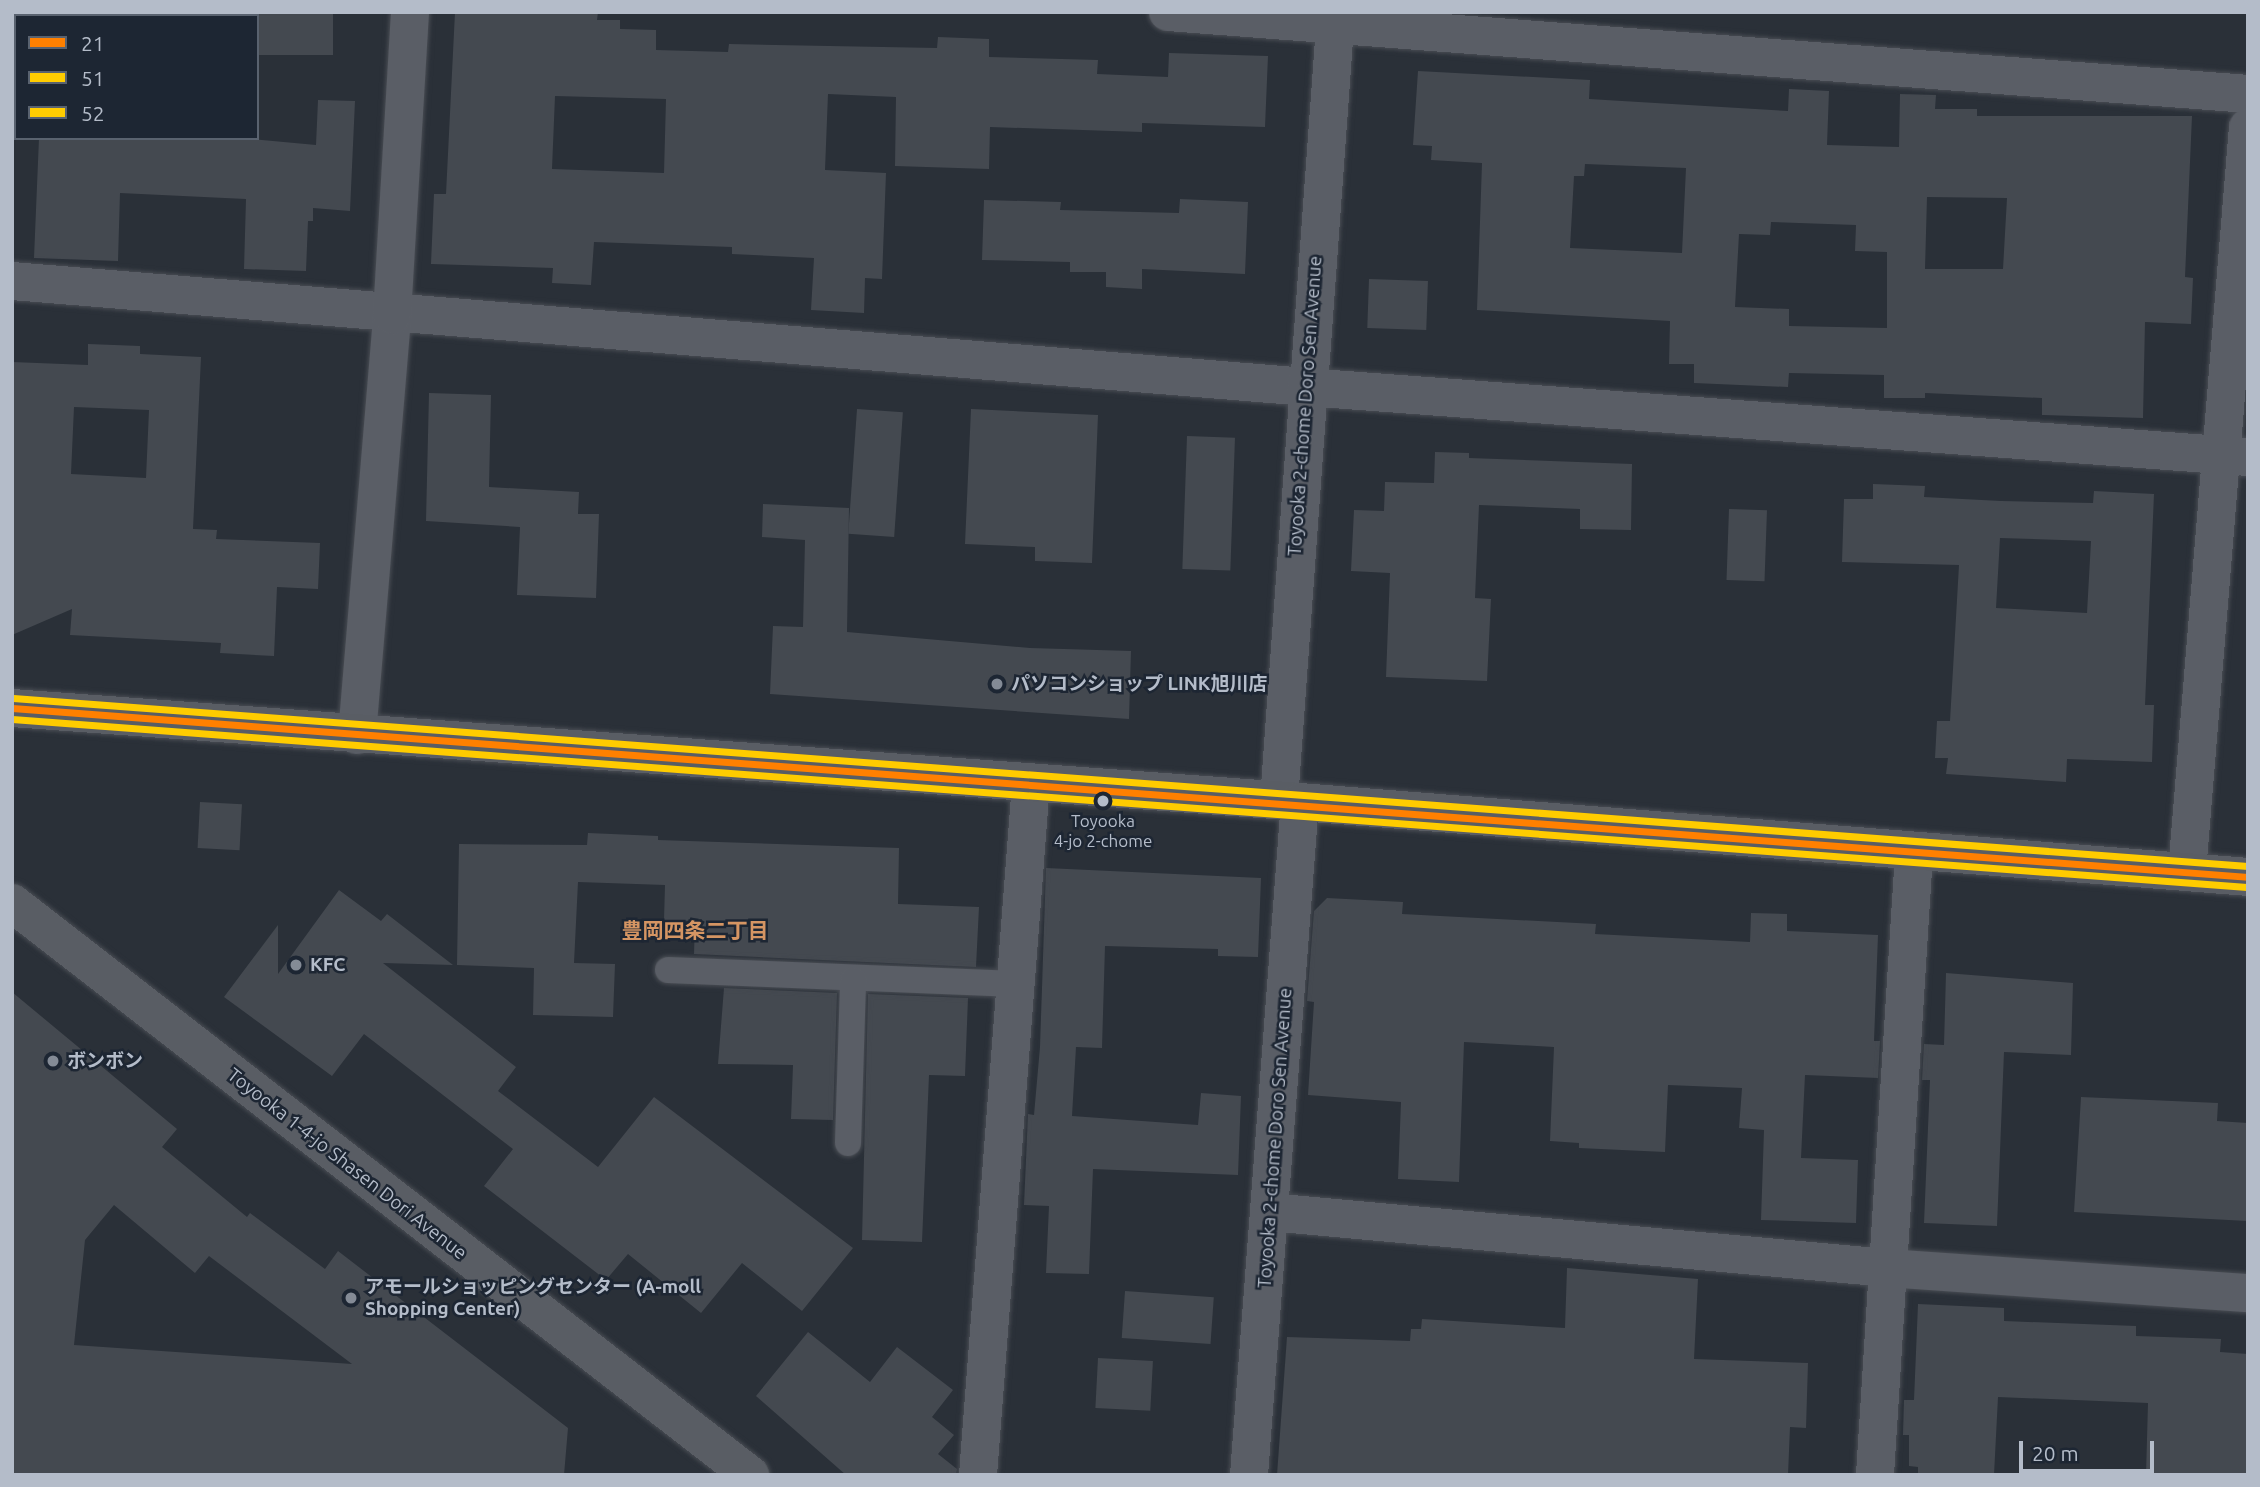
<!DOCTYPE html>
<html>
<head>
<meta charset="utf-8">
<style>
	body { margin:0 }
	#map { position:relative; width:2260px; height:1487px; overflow:hidden; background:#2a3038; font-family:Ubuntu,"Noto Sans JP",sans-serif }
	div>[style] { position:absolute }
	.building>* { inset:0; background:#444950; transform-origin:0 0 }
	.roads { filter:drop-shadow(0 0 2px #484c53) drop-shadow(0 0 2px #484c53) }
	.lane>* { height:26px; margin:-13px; padding:0 13px; transform-origin:13px; border-radius:13px; background:#5a5e66 }
	.street>* { height:38px; margin:-19px; padding:0 19px; transform-origin:19px; border-radius:19px; background:#5a5e66 }
	.secondary>* { height:38px; margin:-19px; padding:0 19px; transform-origin:19px; border-radius:19px; background:#595d64 }
	.bus-1>* { height:7px; margin:-3.5px; padding:0 3.5px; transform-origin:3.5px; border-radius:3.5px; background:#ff8000 }
	.bus-2>* { height:7px; margin:-3.5px; padding:0 3.5px; transform-origin:3.5px; border-radius:3.5px; background:#fc0 }
	.bus-3>* { height:7px; margin:-3.5px; padding:0 3.5px; transform-origin:3.5px; border-radius:3.5px; background:#fc0 }
	.dots>* { width:19px; height:19px; translate:-50% -50%; box-sizing:border-box; border:4px solid #1d2633; border-radius:50% }
	span { translate:-50% -50%; white-space:nowrap; text-align:center; line-height:1.15; -webkit-text-stroke:5px #1d2633; paint-order:stroke }
	.bus-label { font-size:17px; color:#b4bcc9 }
	.street-label { font-size:19px; color:#b4bcc9 }
	.poi-label { font-size:19px; color:#b4bcc9; font-weight:700 }
	.left { translate:0 -50%; text-align:left }
	.neighbourhood-label { font-size:21px; color:#d59563; font-weight:700 }
	.frame { position:absolute; inset:0; border:14px solid #b4bcc9; pointer-events:none }
	.legend { position:absolute; left:14px; top:14px; width:245px; height:126px; box-sizing:border-box; background:#1d2633; border:2px solid #59626f; margin:0; padding:9px 12px; list-style:none; font-size:21px; color:#b4bcc9 }
	.legend li { display:flex; align-items:center; gap:14px; height:35px }
	.legend b { width:35px; border:2px solid #59626f }
	.scale { position:absolute; left:2019px; top:1441px; width:135px; height:32px; box-sizing:border-box; border:4px solid #b4bcc9; border-top:0; padding-left:9px; font-size:21px; line-height:24px; white-space:nowrap; color:#b4bcc9; -webkit-text-stroke:5px #1d2633; paint-order:stroke }
</style>
</head>
<body>
<div id="map">
	<div class="building">
		<i style="left:257px;top:12px;width:76px;height:43px"></i>
		<i style="clip-path:polygon(evenodd,455px 12px,598px 12px,597px 20px,620px 20px,620px 29px,656px 30px,656px 50px,728px 52px,729px 44px,937px 48px,938px 37px,989px 39px,989px 57px,1098px 60px,1097px 74px,1168px 77px,1169px 53px,1268px 56px,1265px 127px,1142px 123px,1142px 132px,990px 127px,989px 169px,895px 166px,896px 97px,828px 94px,825px 170px,886px 173px,882px 279px,865px 278px,864px 313px,811px 310px,814px 258px,732px 254px,732px 247px,594px 242px,591px 285px,552px 283px,553px 268px,431px 264px,434px 194px,446px 194px,455px 12px,555px 96px,666px 99px,664px 173px,552px 169px,555px 96px)"></i>
		<i style="clip-path:polygon(evenodd,1418px 71px,1590px 80px,1589px 99px,1788px 111px,1789px 89px,1829px 91px,1827px 145px,1899px 147px,1900px 94px,1936px 95px,1935px 109px,1977px 109px,1977px 116px,2192px 116px,2185px 277px,2193px 278px,2191px 324px,2145px 322px,2143px 418px,2042px 415px,2042px 398px,1925px 393px,1925px 398px,1884px 398px,1884px 375px,1789px 373px,1788px 387px,1694px 383px,1694px 364px,1669px 364px,1670px 321px,1477px 310px,1482px 163px,1431px 160px,1432px 146px,1413px 145px,1418px 71px,1585px 164px,1686px 168px,1682px 253px,1570px 248px,1574px 176px,1584px 176px,1585px 164px,1418px 71px,1927px 197px,2007px 198px,2003px 269px,1925px 269px,1927px 197px,1418px 71px,1771px 222px,1856px 225px,1855px 251px,1887px 252px,1887px 328px,1789px 326px,1789px 309px,1735px 307px,1739px 234px,1770px 235px,1771px 222px)"></i>
		<i style="clip-path:polygon(318px 100px,355px 101px,350px 211px,313px 208px,313px 221px,308px 221px,306px 271px,244px 269px,246px 199px,120px 193px,118px 261px,34px 258px,39px 138px,239px 138px,316px 145px)"></i>
		<i style="clip-path:polygon(1180px 199px,1248px 202px,1245px 274px,1142px 269px,1142px 289px,1106px 287px,1106px 272px,1070px 272px,1070px 262px,982px 260px,984px 200px,1061px 202px,1060px 210px,1179px 213px)"></i>
		<i style="left:1369px;top:279px;width:59px;height:49px;rotate:2deg"></i>
		<i style="clip-path:polygon(evenodd,88px 344px,140px 346px,140px 354px,201px 357px,193px 529px,217px 530px,216px 539px,320px 543px,318px 589px,277px 587px,274px 656px,220px 653px,221px 643px,70px 635px,72px 609px,12px 635px,12px 362px,88px 365px,88px 344px,74px 407px,149px 410px,146px 478px,71px 474px,74px 407px)"></i>
		<i style="clip-path:polygon(429px 393px,491px 395px,489px 487px,579px 492px,578px 514px,599px 514px,596px 598px,517px 595px,520px 527px,426px 521px)"></i>
		<i style="left:857px;top:409px;width:46px;height:125px;rotate:4deg"></i>
		<i style="clip-path:polygon(971px 409px,1098px 415px,1092px 563px,1035px 561px,1035px 547px,965px 544px)"></i>
		<i style="left:1187px;top:436px;width:48px;height:133px;rotate:2deg"></i>
		<i style="clip-path:polygon(1435px 452px,1469px 453px,1469px 458px,1632px 464px,1631px 530px,1580px 529px,1580px 509px,1479px 505px,1475px 598px,1491px 599px,1487px 681px,1386px 677px,1390px 573px,1351px 571px,1354px 510px,1384px 511px,1385px 482px,1434px 483px)"></i>
		<i style="clip-path:polygon(evenodd,1873px 484px,1925px 486px,1924px 497px,2001px 501px,2093px 503px,2094px 491px,2154px 494px,2145px 705px,2154px 705px,2152px 762px,2067px 759px,2066px 782px,1946px 774px,1948px 758px,1935px 758px,1937px 721px,1950px 721px,1959px 565px,1842px 562px,1844px 499px,1873px 499px,1873px 484px,2000px 538px,2091px 541px,2087px 613px,1996px 608px,2000px 538px)"></i>
		<i style="clip-path:polygon(763px 504px,849px 508px,847px 632px,1030px 648px,1131px 651px,1129px 719px,770px 694px,773px 626px,803px 627px,805px 540px,762px 537px)"></i>
		<i style="left:1729px;top:509px;width:38px;height:71px;rotate:2deg"></i>
		<i style="left:200px;top:802px;width:42px;height:46px;rotate:3deg"></i>
		<i style="clip-path:polygon(588px 833px,658px 836px,658px 840px,899px 848px,898px 904px,979px 907px,976px 967px,694px 954px,695px 921px,664px 920px,665px 885px,578px 882px,574px 963px,615px 964px,613px 1017px,533px 1015px,534px 968px,457px 965px,459px 844px,587px 845px)"></i>
		<i style="clip-path:polygon(1046px 868px,1261px 878px,1258px 957px,1218px 956px,1218px 949px,1105px 946px,1102px 1048px,1076px 1047px,1072px 1116px,1198px 1125px,1201px 1093px,1241px 1096px,1238px 1175px,1093px 1169px,1089px 1274px,1046px 1273px,1049px 1206px,1024px 1205px,1028px 1114px,1034px 1115px,1040px 1047px)"></i>
		<i style="clip-path:polygon(339px 890px,381px 921px,387px 914px,453px 965px,383px 963px,516px 1067px,498px 1091px,598px 1167px,654px 1097px,853px 1248px,802px 1311px,742px 1263px,701px 1313px,628px 1254px,606px 1280px,484px 1186px,513px 1149px,364px 1034px,332px 1076px,224px 997px,278px 925px,278px 974px)"></i>
		<i style="clip-path:polygon(1327px 898px,1403px 902px,1402px 914px,1596px 924px,1595px 934px,1750px 942px,1751px 913px,1787px 914px,1787px 931px,1878px 935px,1874px 1041px,1880px 1041px,1878px 1078px,1805px 1075px,1801px 1158px,1858px 1160px,1856px 1223px,1761px 1220px,1764px 1130px,1739px 1128px,1742px 1088px,1668px 1085px,1665px 1152px,1579px 1148px,1579px 1143px,1550px 1141px,1554px 1047px,1464px 1042px,1459px 1182px,1398px 1179px,1401px 1102px,1308px 1095px,1314px 1002px,1307px 1001px,1314px 911px)"></i>
		<i style="clip-path:polygon(1946px 973px,2073px 983px,2071px 1055px,2004px 1052px,1997px 1226px,1924px 1223px,1930px 1080px,1922px 1080px,1924px 1044px,1944px 1045px)"></i>
		<i style="clip-path:polygon(724px 988px,837px 993px,833px 1120px,791px 1119px,793px 1065px,718px 1064px)"></i>
		<i style="clip-path:polygon(evenodd,12px 992px,177px 1129px,162px 1147px,247px 1217px,250px 1213px,325px 1269px,338px 1251px,568px 1428px,564px 1475px,12px 1475px,12px 992px,114px 1205px,195px 1273px,209px 1256px,352px 1364px,74px 1345px,85px 1240px,114px 1205px)"></i>
		<i style="clip-path:polygon(868px 994px,968px 998px,965px 1076px,929px 1075px,922px 1242px,862px 1240px)"></i>
		<i style="clip-path:polygon(2081px 1097px,2218px 1103px,2217px 1121px,2248px 1123px,2248px 1221px,2074px 1212px)"></i>
		<i style="clip-path:polygon(1567px 1268px,1698px 1279px,1694px 1359px,1808px 1363px,1806px 1428px,1790px 1427px,1788px 1475px,1277px 1475px,1287px 1337px,1410px 1341px,1411px 1329px,1421px 1329px,1422px 1319px,1565px 1328px)"></i>
		<i style="left:1125px;top:1291px;width:89px;height:47px;rotate:4deg"></i>
		<i style="clip-path:polygon(1918px 1304px,2004px 1308px,2004px 1321px,2136px 1326px,2136px 1336px,2221px 1339px,2220px 1352px,2248px 1354px,2248px 1475px,2146px 1475px,2148px 1403px,1998px 1397px,1994px 1475px,1918px 1475px,1918px 1467px,1909px 1466px,1909px 1435px,1903px 1435px,1904px 1400px,1914px 1400px)"></i>
		<i style="clip-path:polygon(808px 1332px,870px 1382px,897px 1347px,953px 1390px,932px 1417px,954px 1435px,938px 1454px,957px 1469px,956px 1475px,846px 1475px,756px 1396px)"></i>
		<i style="left:1098px;top:1358px;width:55px;height:50px;rotate:3deg"></i>
	</div>
	<div class="roads">
		<div class="lane">
			<i style="left:668px;top:970px;width:348px;rotate:2.3deg"></i>
			<i style="left:848px;top:1143px;width:163px;rotate:-88.2deg"></i>
		</div>
		<div class="street">
			<i style="left:1168px;top:12px;width:1083px;rotate:4.34deg"></i>
			<i style="left:12px;top:281px;width:1298px;rotate:4.68deg"></i>
			<i style="left:1306px;top:387px;width:945px;rotate:4.25deg"></i>
			<i style="left:357px;top:735px;width:421px;rotate:-85.2deg"></i>
			<i style="left:392px;top:315px;width:304px;rotate:-86.6deg"></i>
			<i style="left:1279px;top:800px;width:790px;rotate:-85.86deg"></i>
			<i style="left:2187px;top:872px;width:747px;rotate:-85.32deg"></i>
			<i style="left:1269px;top:1212px;width:622px;rotate:5.17deg"></i>
			<i style="left:1888px;top:1268px;width:361px;rotate:4deg"></i>
			<i style="left:978px;top:1475px;width:694px;rotate:-85.62deg"></i>
			<i style="left:1249px;top:1475px;width:675px;rotate:-85.67deg"></i>
			<i style="left:1875px;top:1475px;width:623px;rotate:-86.41deg"></i>
		</div>
		<div class="secondary">
			<i style="left:12px;top:708px;width:1291px;rotate:4.17deg"></i>
			<i style="left:1300px;top:802px;width:951px;rotate:4.52deg"></i>
			<i style="left:12px;top:903px;width:934px;rotate:37.78deg"></i>
		</div>
	</div>
	<div class="bus-1">
		<i style="left:12px;top:708px;width:2242px;rotate:4.32deg"></i>
	</div>
	<div class="bus-2">
		<i style="left:12px;top:719px;width:2241px;rotate:4.3deg"></i>
	</div>
	<div class="bus-3">
		<i style="left:13px;top:698px;width:2241px;rotate:4.3deg"></i>
	</div>
	<div class="dots">
		<i style="left:997px;top:684px;background:#848b96"></i>
		<i style="left:1103px;top:801px;background:#b4bcc9"></i>
		<i style="left:296px;top:965px;background:#848b96"></i>
		<i style="left:53px;top:1061px;background:#848b96"></i>
		<i style="left:351px;top:1298px;background:#848b96"></i>
	</div>
	<div class="bus-label">
		<span style="left:1103px;top:831px">Toyooka<br>4-jo 2-chome</span>
	</div>
	<div class="street-label">
		<span style="left:1305px;top:406px;rotate:-86deg">Toyooka 2-chome Doro Sen Avenue</span>
		<span style="left:1275px;top:1138px;rotate:-86deg">Toyooka 2-chome Doro Sen Avenue</span>
		<span style="left:347px;top:1164px;rotate:38deg">Toyooka 1-4-jo Shasen Dori Avenue</span>
	</div>
	<div class="poi-label">
		<span class="left" style="left:1011px;top:684px">パソコンショップ LINK旭川店</span>
		<span class="left" style="left:310px;top:965px">KFC</span>
		<span class="left" style="left:67px;top:1061px">ボンボン</span>
		<span class="left" style="left:365px;top:1298px">アモールショッピングセンター (A-moll<br>Shopping Center)</span>
	</div>
	<div class="neighbourhood-label">
		<span style="left:695px;top:930px">豊岡四条二丁目</span>
	</div>
	<div class="frame"></div>
	<ul class="legend">
	<li><b style="height:9px;background:#ff8000"></b>21</li>
	<li><b style="height:9px;background:#fc0"></b>51</li>
	<li><b style="height:9px;background:#fc0"></b>52</li>
	</ul>
	<div class="scale">20 m</div>
</div>
</body>
</html>
